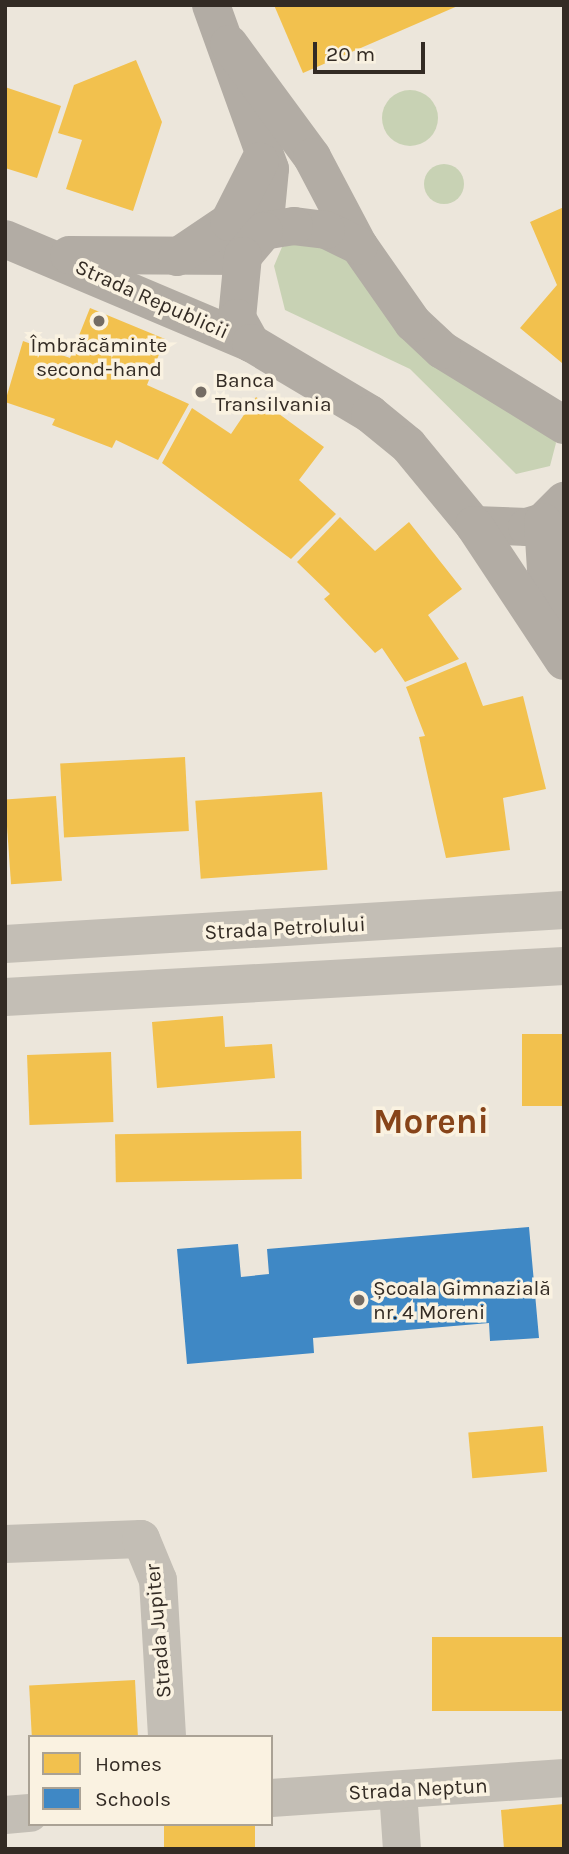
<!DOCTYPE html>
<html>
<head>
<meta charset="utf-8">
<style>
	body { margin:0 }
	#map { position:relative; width:569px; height:1854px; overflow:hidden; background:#ece6db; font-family:Karla,sans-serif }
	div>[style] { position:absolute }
	.green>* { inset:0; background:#c8d2b4 }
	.round { border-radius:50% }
	.homes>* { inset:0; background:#f2c14e; transform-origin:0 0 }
	.schools>* { inset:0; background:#3f88c5 }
	.minor>* { height:38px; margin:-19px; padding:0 19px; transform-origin:19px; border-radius:19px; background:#c3beb5 }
	.major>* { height:38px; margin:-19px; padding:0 19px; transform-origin:19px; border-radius:19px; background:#b2aca4 }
	.dots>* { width:19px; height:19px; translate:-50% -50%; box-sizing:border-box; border:4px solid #faf2e1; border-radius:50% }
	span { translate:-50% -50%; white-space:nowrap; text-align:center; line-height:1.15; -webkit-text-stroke:7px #faf2e1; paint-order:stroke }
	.street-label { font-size:21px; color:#332b24 }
	.poi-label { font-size:21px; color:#332b24 }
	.left { translate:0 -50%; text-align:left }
	.town-label { font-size:35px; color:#874419; font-weight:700 }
	.frame { position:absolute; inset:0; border:7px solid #332b24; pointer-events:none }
	.legend { position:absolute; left:28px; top:1735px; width:245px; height:91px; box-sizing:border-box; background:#faf2e1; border:2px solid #aaa295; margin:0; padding:9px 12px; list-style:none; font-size:21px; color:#332b24 }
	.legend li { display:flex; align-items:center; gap:14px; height:35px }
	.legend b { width:35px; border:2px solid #aaa295 }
	.scale { position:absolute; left:313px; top:42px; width:112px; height:32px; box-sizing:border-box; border:4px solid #332b24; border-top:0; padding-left:9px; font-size:21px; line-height:24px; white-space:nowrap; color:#332b24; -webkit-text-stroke:5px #faf2e1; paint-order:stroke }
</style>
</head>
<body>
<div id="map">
	<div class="green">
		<i class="round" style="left:382px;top:90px;width:56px;height:56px"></i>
		<i class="round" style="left:424px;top:164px;width:40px;height:40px"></i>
		<i style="clip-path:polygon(319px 237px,550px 428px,556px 443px,550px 466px,516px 474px,410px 369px,285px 310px,274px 266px,282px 247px)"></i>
	</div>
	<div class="homes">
		<i style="clip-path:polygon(274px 5px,460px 5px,303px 73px)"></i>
		<i style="clip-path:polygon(136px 60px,162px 122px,133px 211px,66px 189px,82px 140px,58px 133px,74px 85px)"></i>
		<i style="clip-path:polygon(5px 87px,61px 106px,37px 178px,5px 168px)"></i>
		<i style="clip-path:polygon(564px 207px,564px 361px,562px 363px,520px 328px,557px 285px,530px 222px)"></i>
		<i style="clip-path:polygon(90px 308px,165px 339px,147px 385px,189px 404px,158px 460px,116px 440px,112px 448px,52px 425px,55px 419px,5px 402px,23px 341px,70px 358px)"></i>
		<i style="clip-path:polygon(256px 397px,324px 447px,299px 480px,336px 514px,291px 559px,162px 463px,192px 408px,231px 434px)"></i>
		<i style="clip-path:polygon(340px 517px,375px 551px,409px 522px,462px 589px,428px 615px,459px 659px,405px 682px,382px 648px,375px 653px,324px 599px,330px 594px,297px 562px)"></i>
		<i style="clip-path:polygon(466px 662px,483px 706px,523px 696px,546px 789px,503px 798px,510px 850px,446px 858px,419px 737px,425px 736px,406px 687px)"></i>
		<i style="left:185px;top:757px;width:74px;height:125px;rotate:87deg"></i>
		<i style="left:322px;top:792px;width:78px;height:127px;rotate:86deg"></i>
		<i style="left:56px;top:796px;width:85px;height:51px;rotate:86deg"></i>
		<i style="clip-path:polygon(223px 1016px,225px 1047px,272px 1044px,275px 1078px,157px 1088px,152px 1022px)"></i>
		<i style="left:564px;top:1034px;width:72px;height:42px;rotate:90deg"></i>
		<i style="left:111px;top:1052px;width:70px;height:84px;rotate:88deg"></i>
		<i style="left:301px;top:1131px;width:48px;height:186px;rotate:89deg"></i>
		<i style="left:543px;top:1426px;width:46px;height:75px;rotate:85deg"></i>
		<i style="left:564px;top:1637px;width:74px;height:132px;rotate:90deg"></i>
		<i style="left:135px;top:1680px;width:57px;height:106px;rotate:87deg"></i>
		<i style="clip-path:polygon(564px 1804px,564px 1849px,504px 1849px,501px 1810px)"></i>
		<i style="left:164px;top:1824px;width:91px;height:25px"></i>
	</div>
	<div class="schools">
		<i style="clip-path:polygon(529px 1227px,539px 1338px,490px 1341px,489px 1323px,313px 1338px,314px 1353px,187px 1364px,177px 1249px,238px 1244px,241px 1277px,269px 1274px,267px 1249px)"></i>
	</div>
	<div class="minor">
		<i style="left:5px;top:944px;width:560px;rotate:-3.48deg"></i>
		<i style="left:5px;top:997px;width:560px;rotate:-3.17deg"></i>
		<i style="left:5px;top:1544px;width:136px;rotate:-2.1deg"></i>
		<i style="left:141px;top:1539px;width:44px;rotate:67.5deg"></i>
		<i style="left:158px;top:1580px;width:157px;rotate:86.7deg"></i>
		<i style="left:398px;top:1791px;width:58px;rotate:86.1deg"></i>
		<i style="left:271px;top:1798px;width:294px;rotate:-3.9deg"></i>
		<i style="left:5px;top:1815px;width:25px;rotate:-5deg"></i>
	</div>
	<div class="major">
		<i style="left:211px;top:5px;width:174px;rotate:70.2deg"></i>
		<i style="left:270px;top:169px;width:62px;rotate:95.5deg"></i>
		<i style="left:229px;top:44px;width:140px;rotate:53.7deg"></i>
		<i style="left:312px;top:157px;width:101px;rotate:62.2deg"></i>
		<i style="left:5px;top:239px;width:267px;rotate:22.9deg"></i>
		<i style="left:69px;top:255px;width:174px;rotate:0.3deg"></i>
		<i style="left:177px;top:257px;width:63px;rotate:-33.9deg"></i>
		<i style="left:229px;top:222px;width:68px;rotate:-63.1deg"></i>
		<i style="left:564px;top:425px;width:143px;rotate:-148.4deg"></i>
		<i style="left:442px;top:350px;width:40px;rotate:-137deg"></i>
		<i style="left:413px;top:323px;width:94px;rotate:-125deg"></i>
		<i style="left:359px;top:246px;width:37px;rotate:-154deg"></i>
		<i style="left:326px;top:230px;width:32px;rotate:-173deg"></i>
		<i style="left:294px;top:226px;width:30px;rotate:171deg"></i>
		<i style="left:264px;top:231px;width:33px;rotate:130deg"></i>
		<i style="left:243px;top:256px;width:62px;rotate:95.5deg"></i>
		<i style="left:237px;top:318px;width:29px;rotate:61deg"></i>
		<i style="left:251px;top:343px;width:139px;rotate:30.8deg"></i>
		<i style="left:370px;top:414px;width:49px;rotate:39.2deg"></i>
		<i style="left:408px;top:445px;width:104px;rotate:50.5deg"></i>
		<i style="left:474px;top:525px;width:53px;rotate:2.2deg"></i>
		<i style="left:527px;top:527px;width:17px;rotate:-17deg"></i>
		<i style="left:543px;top:522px;width:30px;rotate:-45deg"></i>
		<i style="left:543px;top:522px;width:112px;rotate:86.4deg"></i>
		<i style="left:474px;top:525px;width:163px;rotate:56.5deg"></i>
	</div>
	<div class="dots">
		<i style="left:99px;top:321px;background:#746c64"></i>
		<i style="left:201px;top:392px;background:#746c64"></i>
		<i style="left:359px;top:1300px;background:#746c64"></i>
	</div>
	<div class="street-label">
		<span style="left:152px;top:299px;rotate:24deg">Strada Republicii</span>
		<span style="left:285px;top:928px;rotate:-3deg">Strada Petrolului</span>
		<span style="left:158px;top:1631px;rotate:-95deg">Strada Jupiter</span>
		<span style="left:418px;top:1789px;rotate:-3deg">Strada Neptun</span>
	</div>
	<div class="poi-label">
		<span style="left:99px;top:357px">Îmbrăcăminte<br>second-hand</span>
		<span class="left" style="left:215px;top:392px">Banca<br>Transilvania</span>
		<span class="left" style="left:373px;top:1300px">Școala Gimnazială<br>nr. 4 Moreni</span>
	</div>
	<div class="town-label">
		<span style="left:431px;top:1122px">Moreni</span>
	</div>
	<div class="frame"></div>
	<ul class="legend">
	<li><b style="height:19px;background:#f2c14e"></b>Homes</li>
	<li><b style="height:19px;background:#3f88c5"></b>Schools</li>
	</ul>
	<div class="scale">20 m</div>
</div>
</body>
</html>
